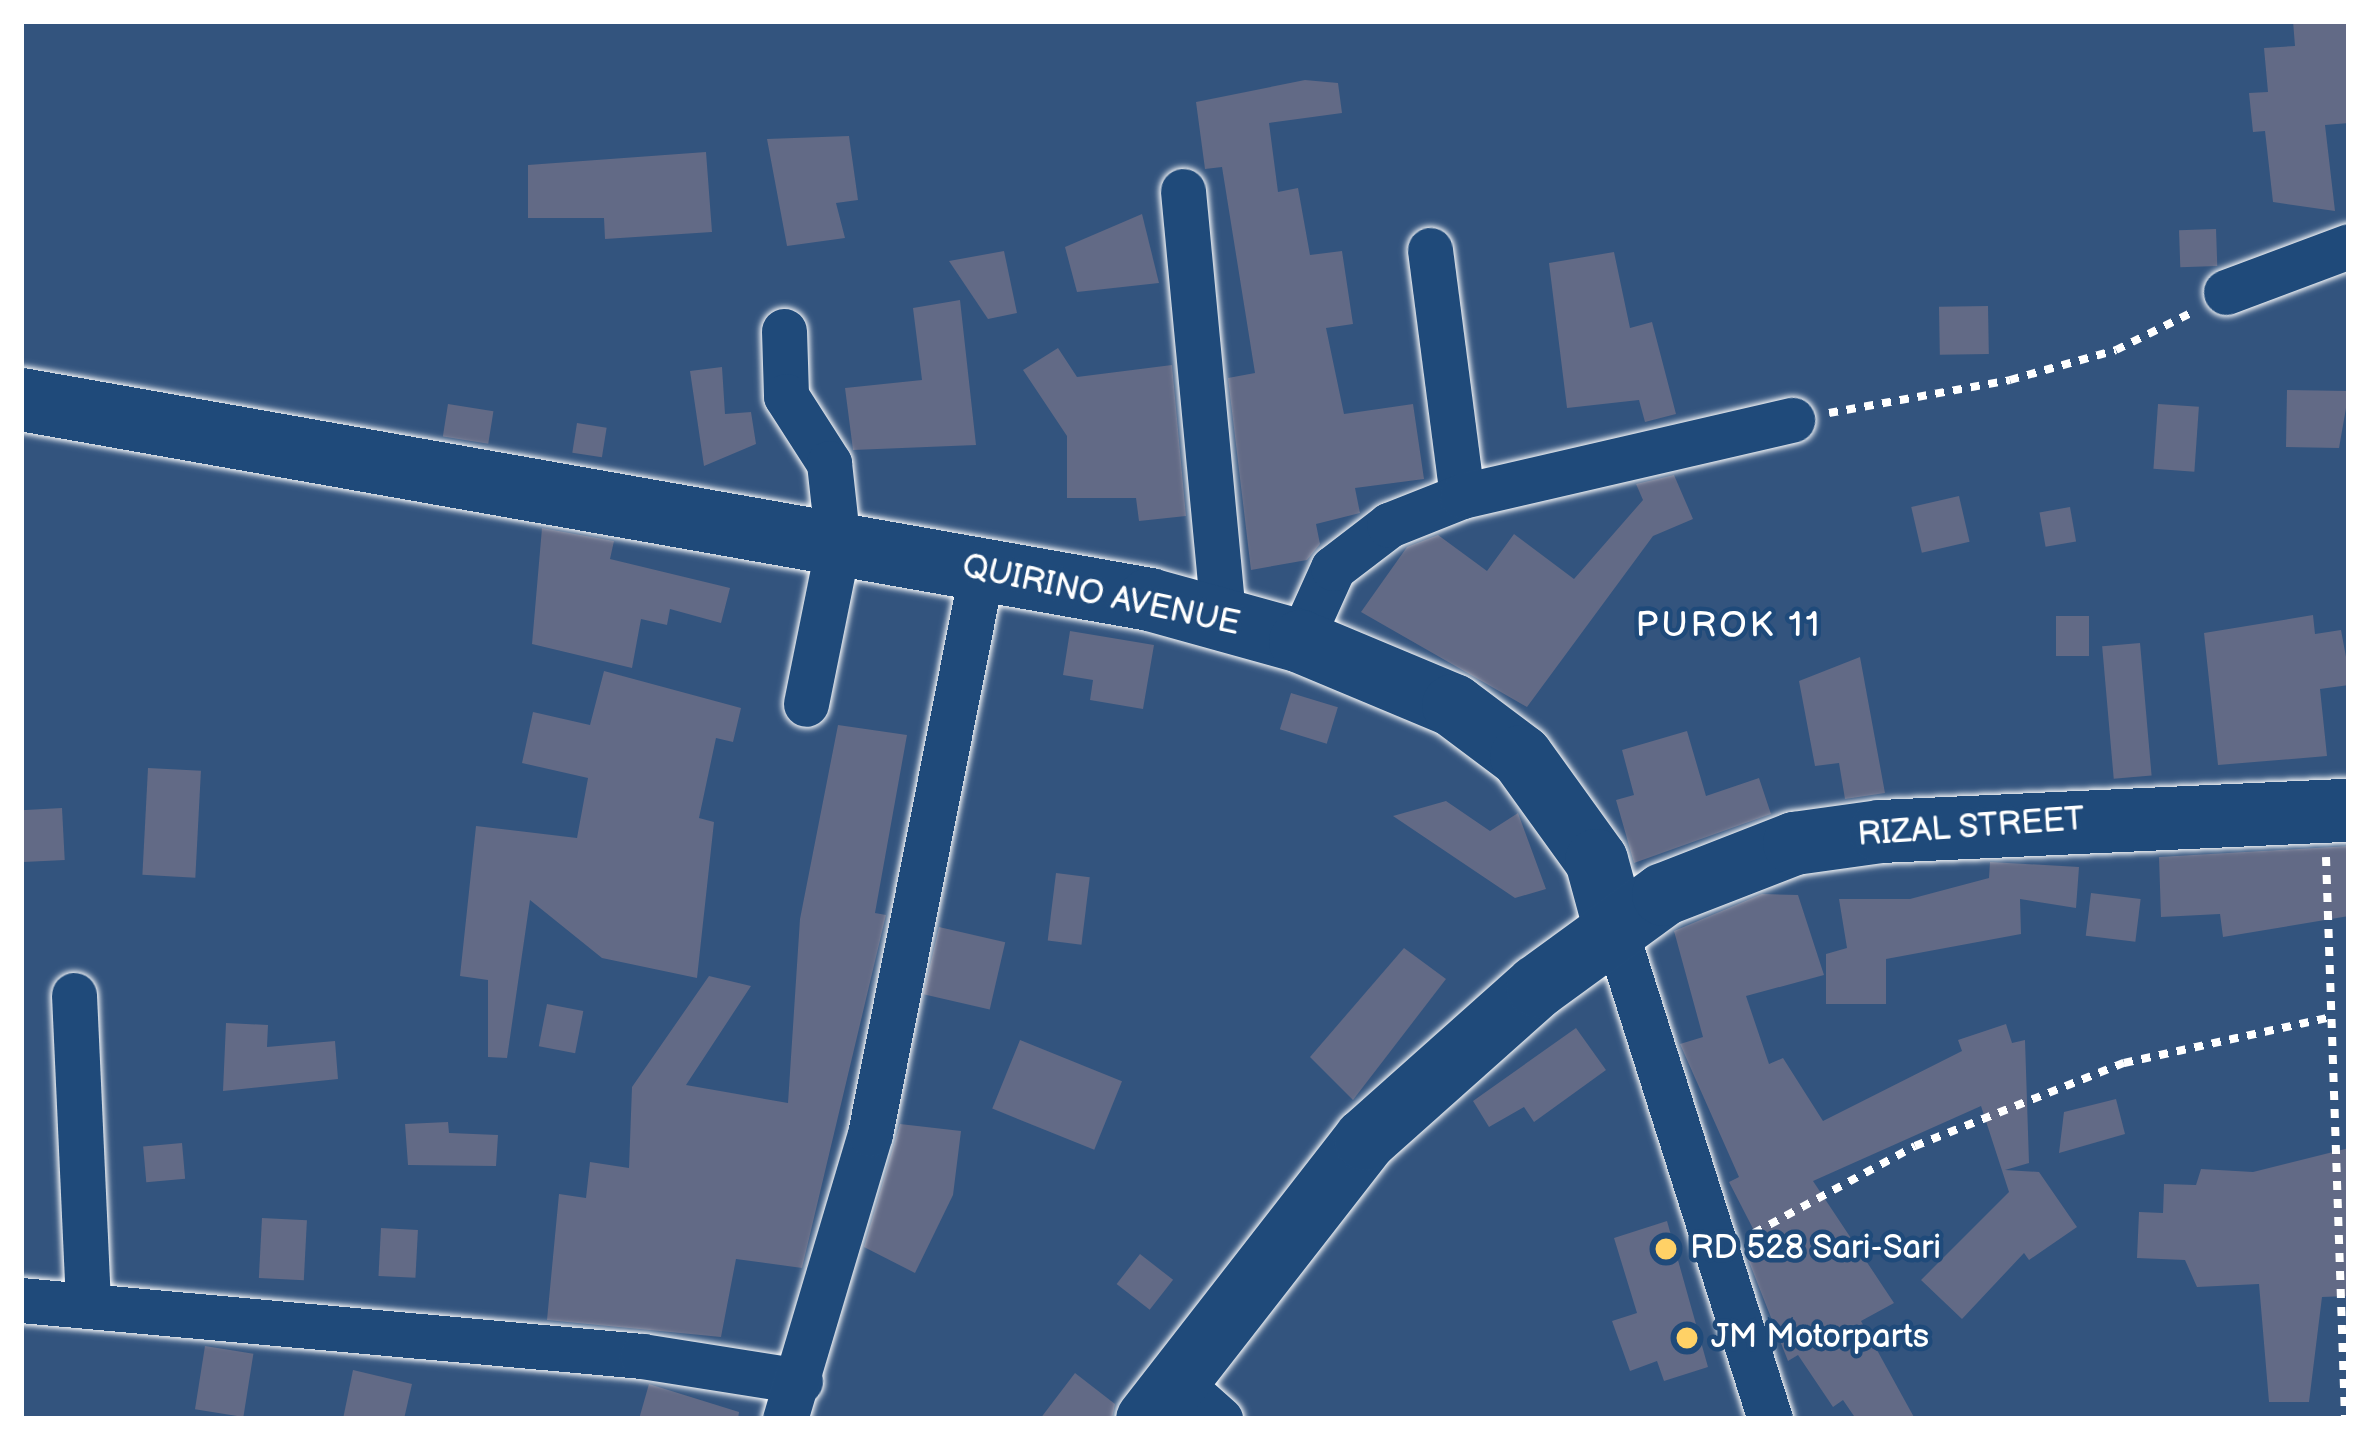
<!DOCTYPE html>
<html>
<head>
<meta charset="utf-8">
<style>
	body { margin:0 }
	#map { position:relative; width:2370px; height:1440px; overflow:hidden; background:#33547e; font-family:"Balsamiq Sans",sans-serif }
	div>[style] { position:absolute }
	.building>* { inset:0; background:#626a86; transform-origin:0 0 }
	.path>* { height:8px; margin-top:-4px; transform-origin:0; background:repeating-linear-gradient(90deg,#fff 0 9px,transparent 0 18px) }
	.roads { filter:drop-shadow(0 0 3px #fff) drop-shadow(0 0 3px #fff) }
	.street>* { height:45px; margin:-22.5px; padding:0 22.5px; transform-origin:22.5px; border-radius:22.5px; background:#1f4a7a }
	.secondary>* { height:63px; margin:-31.5px; padding:0 31.5px; transform-origin:31.5px; border-radius:31.5px; background:#1f4a7a }
	.dots>* { width:33px; height:33px; translate:-50% -50%; box-sizing:border-box; border:6px solid #1f4a7a; border-radius:50% }
	span { translate:-50% -50%; white-space:nowrap; text-align:center; line-height:1.15; -webkit-text-stroke:9px #1f4a7a; paint-order:stroke }
	.street-label { font-size:33px; color:#fff }
	.poi-label { font-size:33px; color:#fff }
	.left { translate:0 -50%; text-align:left }
	.neighbourhood-label { font-size:36px; color:#fff; letter-spacing:3px }
	.frame { position:absolute; inset:0; border:24px solid #fff; pointer-events:none }
</style>
</head>
<body>
<div id="map">
	<div class="building">
		<i style="clip-path:polygon(2293px 21px,2349px 21px,2349px 123px,2325px 125px,2335px 211px,2273px 202px,2265px 131px,2253px 132px,2249px 93px,2268px 92px,2264px 48px,2295px 46px)"></i>
		<i style="clip-path:polygon(1305px 80px,1338px 83px,1342px 113px,1269px 123px,1278px 192px,1298px 188px,1310px 255px,1342px 251px,1353px 324px,1326px 328px,1344px 414px,1413px 404px,1424px 479px,1355px 488px,1360px 513px,1316px 524px,1320px 544px,1307px 560px,1251px 570px,1228px 378px,1255px 373px,1222px 167px,1205px 169px,1196px 102px)"></i>
		<i style="clip-path:polygon(849px 136px,858px 200px,836px 203px,845px 238px,787px 246px,767px 139px)"></i>
		<i style="clip-path:polygon(706px 152px,712px 232px,605px 239px,604px 218px,528px 218px,528px 165px)"></i>
		<i style="clip-path:polygon(1142px 214px,1159px 283px,1077px 292px,1065px 247px)"></i>
		<i style="left:2216px;top:229px;width:37px;height:37px;rotate:88deg"></i>
		<i style="clip-path:polygon(1004px 251px,1017px 313px,988px 319px,949px 261px)"></i>
		<i style="clip-path:polygon(1614px 252px,1630px 328px,1652px 322px,1676px 414px,1645px 422px,1639px 400px,1567px 408px,1549px 263px)"></i>
		<i style="clip-path:polygon(960px 300px,976px 445px,853px 450px,845px 388px,922px 380px,913px 308px)"></i>
		<i style="left:1988px;top:306px;width:48px;height:49px;rotate:89deg"></i>
		<i style="clip-path:polygon(1058px 348px,1077px 377px,1172px 365px,1186px 516px,1139px 521px,1136px 498px,1067px 498px,1067px 436px,1023px 370px)"></i>
		<i style="clip-path:polygon(722px 367px,725px 414px,751px 412px,756px 444px,704px 466px,690px 371px)"></i>
		<i style="clip-path:polygon(2287px 390px,2349px 391px,2339px 448px,2286px 447px)"></i>
		<i style="left:448px;top:404px;width:46px;height:33px;rotate:9deg"></i>
		<i style="left:2158px;top:404px;width:41px;height:65px;rotate:4deg"></i>
		<i style="left:577px;top:423px;width:30px;height:30px;rotate:9deg"></i>
		<i style="clip-path:polygon(1674px 475px,1693px 519px,1653px 536px,1527px 707px,1361px 612px,1407px 547px,1438px 535px,1487px 571px,1514px 534px,1574px 579px,1643px 500px,1636px 484px)"></i>
		<i style="left:1959px;top:496px;width:47px;height:49px;rotate:77deg"></i>
		<i style="left:2070px;top:507px;width:35px;height:31px;rotate:80deg"></i>
		<i style="clip-path:polygon(542px 528px,614px 541px,610px 559px,730px 588px,721px 623px,670px 609px,667px 625px,641px 619px,632px 668px,532px 644px)"></i>
		<i style="clip-path:polygon(2313px 615px,2315px 634px,2341px 630px,2349px 673px,2349px 685px,2320px 689px,2327px 756px,2218px 765px,2204px 633px)"></i>
		<i style="left:2089px;top:616px;width:40px;height:33px;rotate:90deg"></i>
		<i style="clip-path:polygon(1070px 631px,1154px 645px,1143px 709px,1090px 700px,1093px 680px,1063px 675px)"></i>
		<i style="left:2140px;top:643px;width:133px;height:38px;rotate:85deg"></i>
		<i style="clip-path:polygon(1860px 657px,1885px 793px,1845px 799px,1839px 763px,1815px 766px,1799px 681px)"></i>
		<i style="clip-path:polygon(604px 671px,741px 708px,733px 742px,716px 738px,699px 818px,714px 822px,697px 978px,602px 958px,530px 900px,507px 1058px,488px 1057px,488px 980px,460px 976px,476px 826px,577px 838px,588px 778px,522px 763px,533px 712px,590px 725px)"></i>
		<i style="left:1291px;top:693px;width:49px;height:38px;rotate:17deg"></i>
		<i style="clip-path:polygon(838px 725px,907px 735px,875px 913px,886px 915px,802px 1268px,736px 1259px,721px 1337px,547px 1320px,559px 1194px,586px 1198px,590px 1162px,629px 1168px,632px 1087px,709px 976px,751px 986px,686px 1085px,788px 1103px,800px 919px)"></i>
		<i style="clip-path:polygon(1687px 731px,1706px 796px,1759px 778px,1771px 814px,1634px 863px,1616px 800px,1634px 795px,1622px 750px)"></i>
		<i style="left:148px;top:768px;width:53px;height:107px;rotate:3deg"></i>
		<i style="clip-path:polygon(1446px 801px,1490px 831px,1518px 813px,1546px 889px,1515px 898px,1393px 816px)"></i>
		<i style="left:62px;top:808px;width:52px;height:41px;rotate:87deg"></i>
		<i style="clip-path:polygon(2349px 846px,2349px 916px,2223px 937px,2220px 914px,2161px 917px,2159px 857px)"></i>
		<i style="clip-path:polygon(1990px 862px,2079px 867px,2076px 908px,2020px 899px,2021px 934px,1886px 959px,1886px 1004px,1826px 1004px,1826px 954px,1847px 948px,1839px 899px,1910px 899px,1989px 878px)"></i>
		<i style="left:1056px;top:873px;width:34px;height:68px;rotate:7deg"></i>
		<i style="left:2091px;top:893px;width:50px;height:43px;rotate:7deg"></i>
		<i style="clip-path:polygon(1762px 894px,1798px 895px,1824px 975px,1746px 996px,1769px 1064px,1783px 1058px,1823px 1121px,1962px 1051px,1958px 1040px,2006px 1024px,2012px 1043px,2025px 1040px,2029px 1163px,2005px 1170px,2039px 1172px,2077px 1227px,2029px 1260px,2024px 1253px,1962px 1319px,1921px 1280px,2009px 1192px,1981px 1106px,1813px 1181px,1894px 1303px,1861px 1321px,1915px 1419px,1856px 1419px,1843px 1400px,1833px 1407px,1798px 1355px,1788px 1361px,1748px 1259px,1764px 1250px,1729px 1182px,1739px 1177px,1680px 1044px,1703px 1037px,1674px 931px)"></i>
		<i style="left:939px;top:927px;width:68px;height:69px;rotate:13deg"></i>
		<i style="clip-path:polygon(1404px 948px,1446px 979px,1353px 1100px,1310px 1057px)"></i>
		<i style="left:547px;top:1004px;width:37px;height:43px;rotate:11deg"></i>
		<i style="clip-path:polygon(226px 1023px,268px 1025px,267px 1047px,335px 1041px,338px 1079px,223px 1091px)"></i>
		<i style="clip-path:polygon(1576px 1028px,1606px 1070px,1534px 1122px,1524px 1107px,1489px 1127px,1473px 1101px)"></i>
		<i style="left:1020px;top:1040px;width:110px;height:74px;rotate:22deg"></i>
		<i style="clip-path:polygon(2116px 1099px,2125px 1134px,2059px 1153px,2064px 1112px)"></i>
		<i style="clip-path:polygon(448px 1122px,449px 1133px,498px 1135px,496px 1166px,408px 1165px,405px 1124px)"></i>
		<i style="clip-path:polygon(900px 1124px,961px 1131px,953px 1195px,915px 1273px,864px 1247px)"></i>
		<i style="left:182px;top:1143px;width:36px;height:39px;rotate:85deg"></i>
		<i style="clip-path:polygon(2349px 1148px,2349px 1296px,2322px 1297px,2309px 1402px,2269px 1402px,2259px 1284px,2197px 1287px,2185px 1260px,2137px 1258px,2139px 1212px,2163px 1213px,2164px 1184px,2196px 1185px,2201px 1169px,2253px 1172px)"></i>
		<i style="left:262px;top:1218px;width:45px;height:60px;rotate:3deg"></i>
		<i style="clip-path:polygon(1667px 1221px,1708px 1367px,1664px 1381px,1657px 1361px,1630px 1371px,1612px 1321px,1637px 1313px,1614px 1238px)"></i>
		<i style="left:381px;top:1228px;width:37px;height:48px;rotate:3deg"></i>
		<i style="left:1140px;top:1254px;width:42px;height:38px;rotate:38deg"></i>
		<i style="left:205px;top:1346px;width:49px;height:64px;rotate:9deg"></i>
		<i style="clip-path:polygon(353px 1370px,412px 1384px,404px 1419px,343px 1419px)"></i>
		<i style="clip-path:polygon(1075px 1373px,1115px 1404px,1112px 1419px,1040px 1419px)"></i>
		<i style="clip-path:polygon(649px 1384px,739px 1412px,738px 1419px,639px 1419px)"></i>
	</div>
	<div class="path">
		<i style="left:1829px;top:413px;width:184px;rotate:-10.3deg"></i>
		<i style="left:2010px;top:380px;width:110px;rotate:-15.8deg"></i>
		<i style="left:2116px;top:350px;width:86px;rotate:-26.3deg"></i>
		<i style="left:2326px;top:857px;width:562px;rotate:88.06deg"></i>
		<i style="left:1754px;top:1233px;width:183px;rotate:-28.4deg"></i>
		<i style="left:1915px;top:1146px;width:225px;rotate:-21.7deg"></i>
		<i style="left:2124px;top:1063px;width:213px;rotate:-12.5deg"></i>
	</div>
	<div class="roads">
		<div class="street">
			<i style="left:1183px;top:191px;width:429px;rotate:84.6deg"></i>
			<i style="left:1430px;top:250px;width:248px;rotate:82.6deg"></i>
			<i style="left:2226px;top:292px;width:131px;rotate:-20.5deg"></i>
			<i style="left:784px;top:331px;width:65px;rotate:88.2deg"></i>
			<i style="left:786px;top:396px;width:80px;rotate:57.3deg"></i>
			<i style="left:829px;top:463px;width:82px;rotate:83.7deg"></i>
			<i style="left:838px;top:545px;width:162px;rotate:101.4deg"></i>
			<i style="left:1300px;top:641px;width:80px;rotate:-65.7deg"></i>
			<i style="left:1333px;top:568px;width:71px;rotate:-37.5deg"></i>
			<i style="left:1389px;top:525px;width:79px;rotate:-21.7deg"></i>
			<i style="left:1462px;top:496px;width:339px;rotate:-13deg"></i>
			<i style="left:1614px;top:926px;width:517px;rotate:72.44deg"></i>
			<i style="left:74px;top:995px;width:307px;rotate:87.4deg"></i>
			<i style="left:21px;top:1300px;width:624px;rotate:5.15deg"></i>
			<i style="left:642px;top:1356px;width:160px;rotate:9deg"></i>
			<i style="left:1174px;top:1378px;width:62px;rotate:41.7deg"></i>
			<i style="left:785px;top:1419px;width:297px;rotate:-73.4deg"></i>
			<i style="left:870px;top:1134px;width:576px;rotate:-78.79deg"></i>
		</div>
		<div class="secondary">
			<i style="left:21px;top:399px;width:1146px;rotate:10.05deg"></i>
			<i style="left:1149px;top:599px;width:157px;rotate:15.5deg"></i>
			<i style="left:1300px;top:641px;width:166px;rotate:22.7deg"></i>
			<i style="left:1453px;top:705px;width:85px;rotate:36.9deg"></i>
			<i style="left:1521px;top:756px;width:128px;rotate:54.2deg"></i>
			<i style="left:1596px;top:860px;width:68px;rotate:74.7deg"></i>
			<i style="left:1147px;top:1419px;width:355px;rotate:-52.1deg"></i>
			<i style="left:1365px;top:1139px;width:230px;rotate:-41.7deg"></i>
			<i style="left:1537px;top:986px;width:156px;rotate:-36.1deg"></i>
			<i style="left:1663px;top:894px;width:141px;rotate:-21.3deg"></i>
			<i style="left:1794px;top:843px;width:87px;rotate:-7.9deg"></i>
			<i style="left:1880px;top:831px;width:469px;rotate:-2.6deg"></i>
		</div>
	</div>
	<div class="dots">
		<i style="left:1666px;top:1249px;background:#ffd166"></i>
		<i style="left:1687px;top:1338px;background:#ffd166"></i>
	</div>
	<div class="street-label">
		<span style="left:1101px;top:596px;rotate:12deg">QUIRINO AVENUE</span>
		<span style="left:1971px;top:828px;rotate:-4deg">RIZAL STREET</span>
	</div>
	<div class="poi-label">
		<span class="left" style="left:1690px;top:1249px">RD 528 Sari-Sari</span>
		<span class="left" style="left:1711px;top:1338px">JM Motorparts</span>
	</div>
	<div class="neighbourhood-label">
		<span style="left:1729px;top:626px">PUROK 11</span>
	</div>
	<div class="frame"></div>
</div>
</body>
</html>
